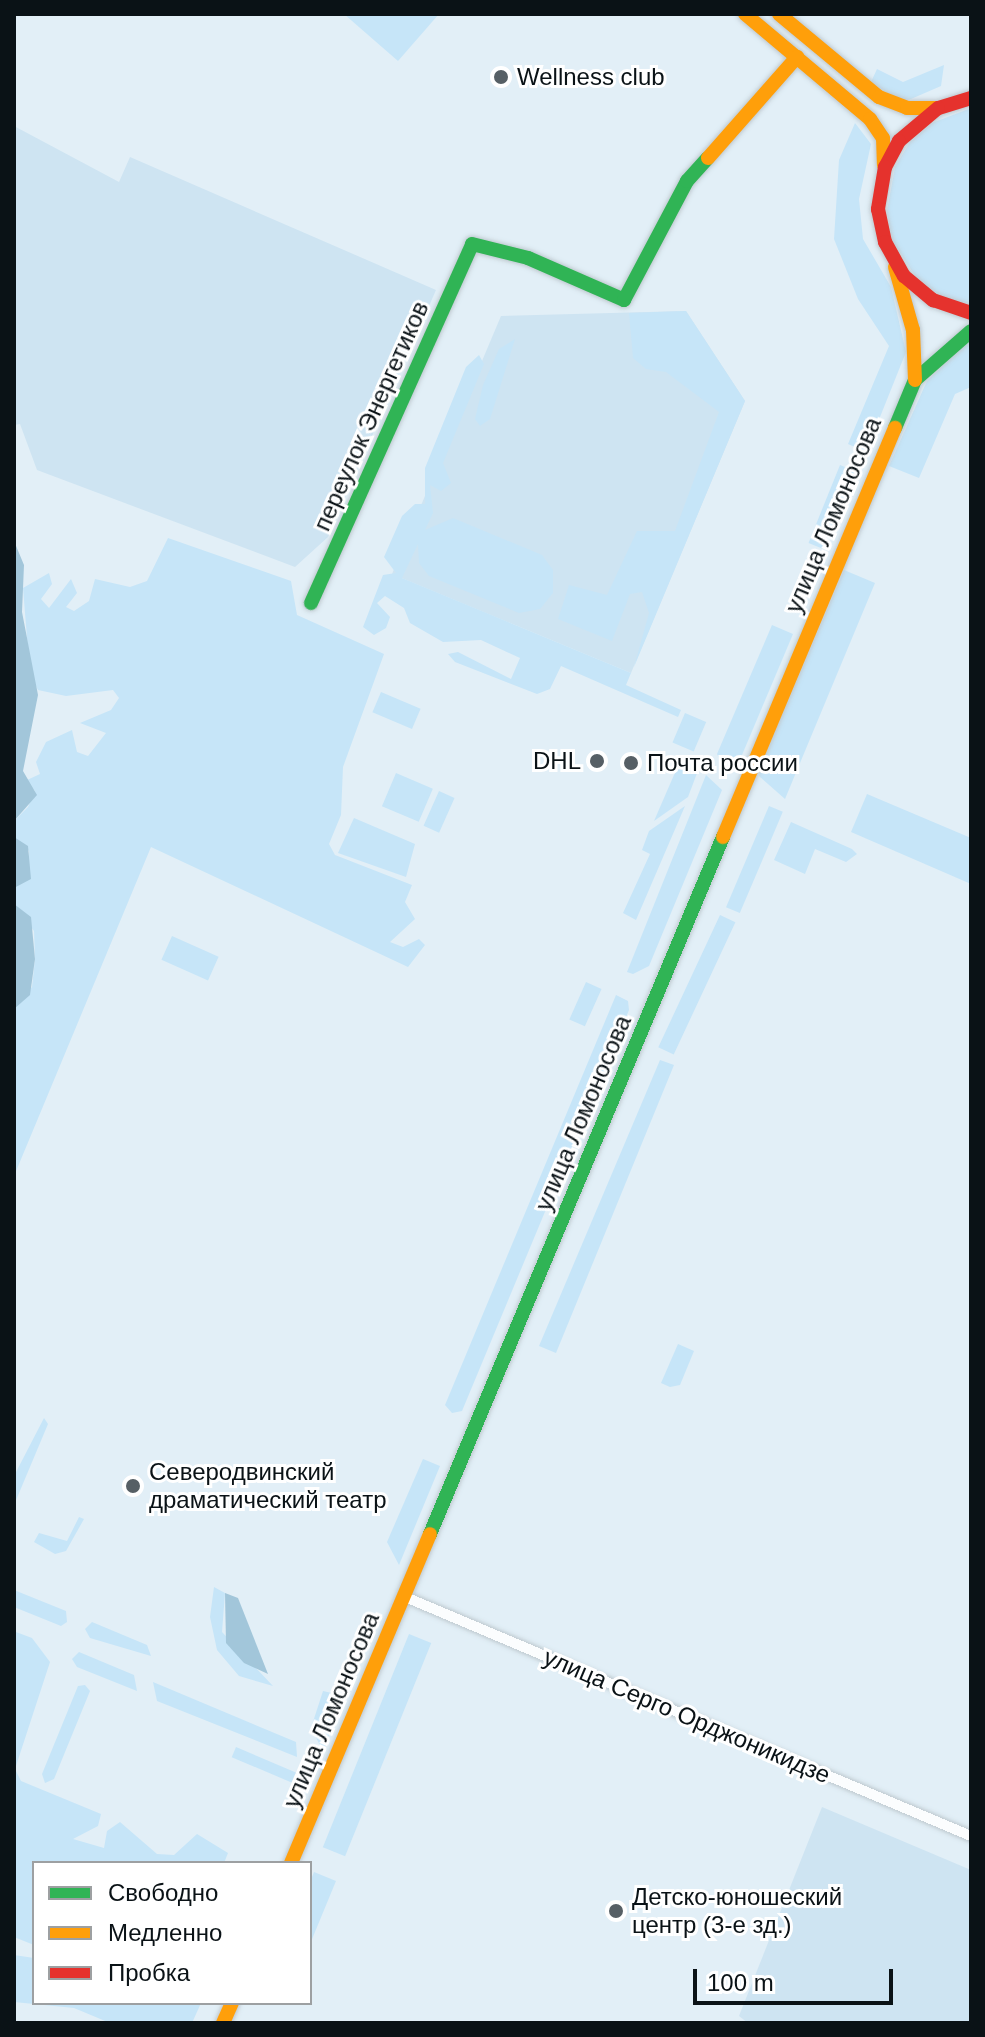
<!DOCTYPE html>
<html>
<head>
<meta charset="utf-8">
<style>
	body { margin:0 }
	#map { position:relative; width:985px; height:2037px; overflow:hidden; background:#e2eff7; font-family:Helvetica,sans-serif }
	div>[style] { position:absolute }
	.built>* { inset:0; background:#cee4f2 }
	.green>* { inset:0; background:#c6e5f8; transform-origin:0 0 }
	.water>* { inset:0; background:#a2c6da }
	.roads { filter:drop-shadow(0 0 2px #bfc9cf) drop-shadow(0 0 2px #bfc9cf) }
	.street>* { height:10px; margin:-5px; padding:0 5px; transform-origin:5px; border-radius:5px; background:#fbfdfe }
	.fast>* { height:14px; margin:-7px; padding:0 7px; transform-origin:7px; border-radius:7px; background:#30b455 }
	.slow>* { height:14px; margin:-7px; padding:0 7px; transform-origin:7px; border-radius:7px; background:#ff9f0a }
	.jam>* { height:14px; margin:-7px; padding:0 7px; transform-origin:7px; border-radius:7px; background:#e5322d }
	.dots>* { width:22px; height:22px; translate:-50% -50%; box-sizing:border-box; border:4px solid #fff; border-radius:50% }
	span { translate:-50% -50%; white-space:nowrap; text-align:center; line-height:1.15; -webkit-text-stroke:6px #fff; paint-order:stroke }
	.poi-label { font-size:24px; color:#0a1216 }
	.left { translate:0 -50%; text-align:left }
	.right { translate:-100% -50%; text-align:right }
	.street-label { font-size:24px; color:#0a1216 }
	.frame { position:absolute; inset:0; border:16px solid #0a1216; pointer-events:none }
	.legend { position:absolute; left:32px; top:1861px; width:280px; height:144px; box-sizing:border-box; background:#fff; border:2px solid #9da0a2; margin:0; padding:10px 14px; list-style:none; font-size:24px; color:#0a1216 }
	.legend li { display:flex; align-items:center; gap:16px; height:40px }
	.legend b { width:40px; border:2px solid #9da0a2 }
	.scale { position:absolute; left:693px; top:1969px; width:200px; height:36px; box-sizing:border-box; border:4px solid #0a1216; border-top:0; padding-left:10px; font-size:24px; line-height:28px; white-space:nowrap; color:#0a1216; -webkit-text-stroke:6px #fff; paint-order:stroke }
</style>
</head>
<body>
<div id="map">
	<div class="built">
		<i style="clip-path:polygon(14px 126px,119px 182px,130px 157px,436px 290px,328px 537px,295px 567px,37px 470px,20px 424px,14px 425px)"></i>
		<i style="clip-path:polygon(686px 311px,745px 401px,631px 673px,392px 574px,501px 316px)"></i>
		<i style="clip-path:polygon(822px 1807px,971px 1870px,971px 2023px,748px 2023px,739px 2016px)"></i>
	</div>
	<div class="green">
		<i style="clip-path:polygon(344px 14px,439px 14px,398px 61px)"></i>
		<i style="clip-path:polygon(944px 65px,941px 86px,911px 99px,899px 101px,871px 82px,877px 69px,903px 82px)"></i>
		<i style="clip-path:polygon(971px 108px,971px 305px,939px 295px,916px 277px,892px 240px,887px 211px,895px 167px,910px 142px,932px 123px)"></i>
		<i style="clip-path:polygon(855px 123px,871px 144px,859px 199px,863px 239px,891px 287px,906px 352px,866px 452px,848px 444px,889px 346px,858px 299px,834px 239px,839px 160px)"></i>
		<i style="clip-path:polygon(686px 311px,745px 401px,634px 667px,649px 613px,642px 592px,630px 594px,612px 641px,558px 619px,569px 585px,607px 595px,637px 531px,675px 531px,719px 412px,666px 372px,646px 369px,633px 358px,629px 313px)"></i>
		<i style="clip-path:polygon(515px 339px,490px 419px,480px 426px,475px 419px,483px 385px,499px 349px)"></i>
		<i style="clip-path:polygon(971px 339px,971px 387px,955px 394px,919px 478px,889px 466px,927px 381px)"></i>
		<i style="clip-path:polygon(479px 355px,484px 364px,443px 463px,451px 483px,441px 491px,430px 485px,433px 513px,425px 530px,453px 518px,542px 555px,553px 570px,553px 593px,540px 609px,519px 613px,429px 576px,419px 563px,418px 544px,402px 578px,631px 673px,626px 685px,681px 710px,678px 717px,561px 666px,550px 689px,537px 694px,455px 662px,448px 654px,458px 652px,511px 679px,520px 658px,481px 640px,443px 642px,410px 623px,404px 608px,385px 596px,377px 603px,390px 617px,386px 628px,374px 635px,363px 627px,383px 575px,396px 573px,384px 557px,402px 516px,415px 504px,425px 504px,425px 468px,466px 367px)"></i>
		<i style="left:840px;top:465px;width:16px;height:84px;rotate:22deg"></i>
		<i style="clip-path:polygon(168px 538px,291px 581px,297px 615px,384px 654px,343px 767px,341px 815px,329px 844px,335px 855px,412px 885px,405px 902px,415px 919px,390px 942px,403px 947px,419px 939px,425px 945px,408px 967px,151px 847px,14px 1176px,14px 1009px,32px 987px,35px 959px,34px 931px,14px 904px,14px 888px,28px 876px,29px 851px,14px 837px,14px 821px,28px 807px,35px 791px,25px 781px,40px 774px,36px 762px,46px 742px,72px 730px,77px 752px,88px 756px,106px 733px,80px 723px,111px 710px,119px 698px,113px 690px,66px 696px,38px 690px,30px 675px,23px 588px,49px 573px,52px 584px,41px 599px,49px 608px,71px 579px,77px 593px,66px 607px,74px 611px,89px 601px,95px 579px,130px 587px,147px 581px)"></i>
		<i style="clip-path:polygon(844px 570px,875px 583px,785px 799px,759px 776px,761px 764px)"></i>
		<i style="clip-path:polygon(772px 625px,793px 634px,742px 755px,722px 764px,717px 754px)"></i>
		<i style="left:381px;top:692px;width:43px;height:22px;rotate:23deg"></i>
		<i style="left:685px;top:713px;width:23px;height:32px;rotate:23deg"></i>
		<i style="clip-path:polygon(686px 762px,699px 768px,688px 797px,654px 821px,677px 768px)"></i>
		<i style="left:396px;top:773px;width:40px;height:36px;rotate:23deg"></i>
		<i style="clip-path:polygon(706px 775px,722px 790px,649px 966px,633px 974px,627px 972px)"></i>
		<i style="left:439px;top:791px;width:17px;height:38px;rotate:24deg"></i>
		<i style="clip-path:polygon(867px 794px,971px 838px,971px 884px,851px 832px)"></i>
		<i style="clip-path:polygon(685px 806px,636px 920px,623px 913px,650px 854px,642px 850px,649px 831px)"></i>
		<i style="left:769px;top:806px;width:15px;height:110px;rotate:23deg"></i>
		<i style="clip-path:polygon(354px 818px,415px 844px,406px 877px,338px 853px)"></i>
		<i style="clip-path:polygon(791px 822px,852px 849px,857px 854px,846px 862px,815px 849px,805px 874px,774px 860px)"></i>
		<i style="left:720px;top:915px;width:17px;height:146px;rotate:25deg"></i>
		<i style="left:172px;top:936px;width:51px;height:26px;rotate:24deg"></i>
		<i style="left:586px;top:982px;width:17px;height:41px;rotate:24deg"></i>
		<i style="clip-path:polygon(616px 995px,628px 1001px,629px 1010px,462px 1411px,452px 1413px,445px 1405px)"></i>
		<i style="clip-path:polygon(660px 1060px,674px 1065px,556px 1353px,539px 1346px)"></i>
		<i style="clip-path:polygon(678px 1344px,694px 1351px,680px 1385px,670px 1387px,661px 1383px)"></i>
		<i style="clip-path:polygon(44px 1418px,48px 1424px,14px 1505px,14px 1476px)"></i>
		<i style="clip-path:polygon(423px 1459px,440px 1466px,399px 1565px,387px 1542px)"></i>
		<i style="clip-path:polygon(79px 1517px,84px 1519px,66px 1551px,55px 1554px,34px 1542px,39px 1533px,67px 1541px)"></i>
		<i style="clip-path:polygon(214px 1587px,225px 1593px,222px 1632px,273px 1686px,239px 1676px,217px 1650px,210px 1617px)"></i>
		<i style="clip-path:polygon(14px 1590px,66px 1611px,67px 1622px,61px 1626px,14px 1607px)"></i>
		<i style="clip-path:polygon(92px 1622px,147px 1645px,151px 1656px,90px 1638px,85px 1629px)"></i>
		<i style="clip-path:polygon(16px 1632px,32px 1638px,50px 1662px,15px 1769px,21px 1781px,101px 1814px,98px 1826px,73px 1839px,104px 1848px,107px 1831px,120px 1822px,157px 1854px,174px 1855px,197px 1834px,228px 1853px,224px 1863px,34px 1863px,34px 1945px,14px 1937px)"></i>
		<i style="left:409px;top:1634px;width:24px;height:230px;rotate:22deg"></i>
		<i style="clip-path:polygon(79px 1652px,134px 1675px,137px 1691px,77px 1667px,72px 1659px)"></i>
		<i style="clip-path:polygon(153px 1682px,296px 1742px,297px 1757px,157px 1701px)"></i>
		<i style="clip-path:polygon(85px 1685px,90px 1691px,54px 1779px,45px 1783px,42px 1774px,78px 1686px)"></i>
		<i style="clip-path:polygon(323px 1691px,340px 1695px,324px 1753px,311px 1728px)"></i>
		<i style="left:236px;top:1747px;width:65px;height:11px;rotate:23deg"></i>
		<i style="clip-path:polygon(314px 1872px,336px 1881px,310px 1944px,310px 1882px)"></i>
		<i style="clip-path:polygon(14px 1955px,34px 1958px,34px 2003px,201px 2003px,192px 2023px,110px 2023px,74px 2008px,14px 2002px)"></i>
	</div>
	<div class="water">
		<i style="clip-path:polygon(14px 541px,24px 565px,22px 612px,38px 695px,23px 771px,37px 795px,14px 821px)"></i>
		<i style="clip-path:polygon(14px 837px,28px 846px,31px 879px,14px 888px)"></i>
		<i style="clip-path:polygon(14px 904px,31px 917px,35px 959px,30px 995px,14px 1009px)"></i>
		<i style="clip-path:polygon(225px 1593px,238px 1598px,268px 1674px,244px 1663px,226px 1643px)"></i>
	</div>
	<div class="roads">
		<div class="street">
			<i style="left:403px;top:1596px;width:617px;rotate:22.91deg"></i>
		</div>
		<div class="fast">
			<i style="left:895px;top:428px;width:52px;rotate:-67.4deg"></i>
			<i style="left:915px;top:380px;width:74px;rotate:-41.2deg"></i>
			<i style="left:311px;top:603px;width:393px;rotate:-65.8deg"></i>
			<i style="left:472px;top:244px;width:58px;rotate:14deg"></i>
			<i style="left:528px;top:258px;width:105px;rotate:23.6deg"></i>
			<i style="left:624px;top:300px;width:135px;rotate:-62.1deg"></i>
			<i style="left:687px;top:181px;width:31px;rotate:-48deg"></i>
			<i style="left:430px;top:1534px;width:756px;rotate:-67.2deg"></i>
		</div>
		<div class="slow">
			<i style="left:745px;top:14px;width:163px;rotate:40deg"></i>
			<i style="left:870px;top:119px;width:23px;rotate:56deg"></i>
			<i style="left:883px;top:138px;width:27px;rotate:88deg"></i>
			<i style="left:779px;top:14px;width:130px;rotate:39.7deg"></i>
			<i style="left:879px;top:97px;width:30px;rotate:21deg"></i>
			<i style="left:907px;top:108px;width:29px"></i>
			<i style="left:708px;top:158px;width:135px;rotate:-48.6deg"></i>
			<i style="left:895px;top:267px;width:66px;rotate:74.1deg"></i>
			<i style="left:913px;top:330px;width:50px;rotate:87.7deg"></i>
			<i style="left:723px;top:837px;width:444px;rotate:-67.2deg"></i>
			<i style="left:291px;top:1863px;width:357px;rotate:-67.1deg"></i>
			<i style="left:223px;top:2023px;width:22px;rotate:-66deg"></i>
		</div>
		<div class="jam">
			<i style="left:971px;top:98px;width:34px;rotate:163deg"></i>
			<i style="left:938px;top:108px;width:51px;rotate:139.8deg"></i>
			<i style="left:899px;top:141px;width:30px;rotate:118deg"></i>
			<i style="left:885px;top:167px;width:43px;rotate:99.5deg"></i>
			<i style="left:878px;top:209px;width:34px;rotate:78deg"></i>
			<i style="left:885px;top:242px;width:39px;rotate:61deg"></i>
			<i style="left:904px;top:276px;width:38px;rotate:40deg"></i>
			<i style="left:933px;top:300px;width:40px;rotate:18.9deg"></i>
		</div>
	</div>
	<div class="dots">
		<i style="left:501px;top:77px;background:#565f65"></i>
		<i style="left:597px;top:761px;background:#565f65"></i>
		<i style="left:631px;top:763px;background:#565f65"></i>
		<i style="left:133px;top:1486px;background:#565f65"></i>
		<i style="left:616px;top:1911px;background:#565f65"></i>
	</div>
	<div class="poi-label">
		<span class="left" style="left:517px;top:77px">Wellness club</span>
		<span class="right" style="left:581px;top:761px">DHL</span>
		<span class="left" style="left:647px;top:763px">Почта россии</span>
		<span class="left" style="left:149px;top:1486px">Северодвинский<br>драматический театр</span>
		<span class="left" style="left:632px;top:1911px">Детско-юношеский<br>центр (3-е зд.)</span>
	</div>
	<div class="street-label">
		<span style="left:371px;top:416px;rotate:-66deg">переулок Энергетиков</span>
		<span style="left:833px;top:515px;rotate:-67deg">улица Ломоносова</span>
		<span style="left:583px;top:1113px;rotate:-67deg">улица Ломоносова</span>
		<span style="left:331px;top:1710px;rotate:-67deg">улица Ломоносова</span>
		<span style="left:687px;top:1716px;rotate:23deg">улица Серго Орджоникидзе</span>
	</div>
	<div class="frame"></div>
	<ul class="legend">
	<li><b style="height:10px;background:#30b455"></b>Свободно</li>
	<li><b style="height:10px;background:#ff9f0a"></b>Медленно</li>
	<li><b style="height:10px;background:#e5322d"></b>Пробка</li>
	</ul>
	<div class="scale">100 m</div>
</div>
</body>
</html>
